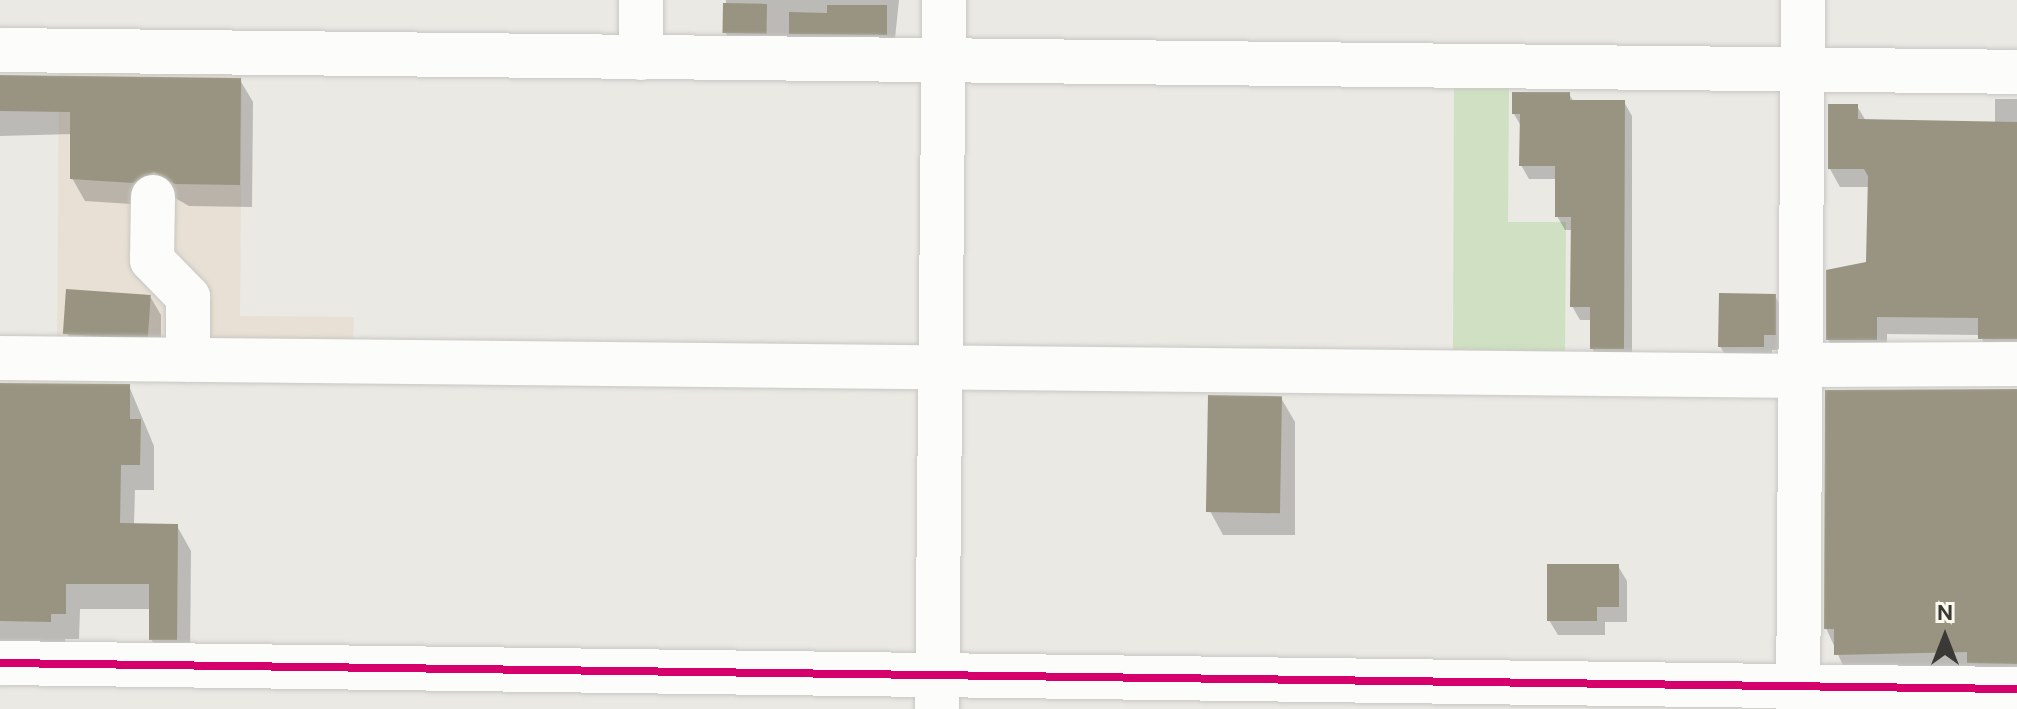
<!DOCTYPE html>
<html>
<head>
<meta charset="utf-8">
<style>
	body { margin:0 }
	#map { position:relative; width:2017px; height:709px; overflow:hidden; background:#eae9e4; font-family:"DM Sans",sans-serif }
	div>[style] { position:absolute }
	.industrial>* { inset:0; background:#e8e0d4 }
	.green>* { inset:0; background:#cfe1c2 }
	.shadow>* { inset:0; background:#0003 }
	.building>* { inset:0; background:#989481; transform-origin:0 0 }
	.roads { filter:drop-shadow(0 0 2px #c8c7c3) drop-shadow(0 0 2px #c8c7c3) }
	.minor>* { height:44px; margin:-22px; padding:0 22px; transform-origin:22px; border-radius:22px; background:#fcfcfb }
	.cycleway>* { height:8px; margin:-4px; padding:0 4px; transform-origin:4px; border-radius:4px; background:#d6006c }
	span { translate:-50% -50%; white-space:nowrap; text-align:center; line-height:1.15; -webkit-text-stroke:8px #faf8ee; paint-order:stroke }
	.north { position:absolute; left:1905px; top:597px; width:80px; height:80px; -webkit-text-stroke:6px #faf8ee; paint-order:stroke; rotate:0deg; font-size:22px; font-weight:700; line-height:32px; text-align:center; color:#3a3935 }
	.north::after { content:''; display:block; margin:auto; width:28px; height:36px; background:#3a3935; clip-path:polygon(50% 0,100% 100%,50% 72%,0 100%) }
</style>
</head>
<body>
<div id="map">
	<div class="industrial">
		<i style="clip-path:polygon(59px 64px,242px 66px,240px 316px,354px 317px,353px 342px,57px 340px)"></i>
	</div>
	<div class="green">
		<i style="clip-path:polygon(1454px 83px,1509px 83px,1508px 222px,1566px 222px,1565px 351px,1453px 350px)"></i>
	</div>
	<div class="shadow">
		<i style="clip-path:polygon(726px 0,899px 0,894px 48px,734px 47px,725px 32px)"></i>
		<i style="clip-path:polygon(0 77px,240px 80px,253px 102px,252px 207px,189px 206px,168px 194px,146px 205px,85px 201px,72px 178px,72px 134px,0 136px)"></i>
		<i style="clip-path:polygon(1569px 94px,1574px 102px,1624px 102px,1632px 116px,1632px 363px,1600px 363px,1592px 348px,1592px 320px,1580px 320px,1572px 306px,1573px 230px,1565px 230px,1557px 216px,1557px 179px,1529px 179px,1521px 165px,1521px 126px,1514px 114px)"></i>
		<i style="clip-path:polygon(1995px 99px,2017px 99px,2017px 358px,1991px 357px,1980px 335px,1887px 334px,1887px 357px,1838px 358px,1828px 339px,1868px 264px,1869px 187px,1840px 187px,1830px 169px,1857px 106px,1866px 121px,1995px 124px)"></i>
		<i style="clip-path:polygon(68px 291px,151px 298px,161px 315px,161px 351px,77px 350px,67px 333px)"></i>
		<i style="clip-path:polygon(1775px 296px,1784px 312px,1783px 350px,1772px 350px,1772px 362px,1729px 362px,1720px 346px)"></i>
		<i style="clip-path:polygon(0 385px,129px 386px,154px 446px,154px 490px,135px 490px,134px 525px,177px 526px,191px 551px,190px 665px,165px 665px,151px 639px,151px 609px,80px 609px,79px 639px,65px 639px,65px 647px,0 644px)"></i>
		<i style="clip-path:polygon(2017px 391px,2017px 684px,1846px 672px,1826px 628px)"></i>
		<i style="clip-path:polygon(1281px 398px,1295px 422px,1295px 535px,1223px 535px,1210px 511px)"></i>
		<i style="clip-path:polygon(1618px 566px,1627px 581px,1627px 622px,1605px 622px,1605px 635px,1558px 635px,1549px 620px)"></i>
	</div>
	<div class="building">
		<i style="left:723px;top:3px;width:44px;height:30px;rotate:1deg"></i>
		<i style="clip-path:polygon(827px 5px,887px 5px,887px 35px,789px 34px,789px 12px,827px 13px)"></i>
		<i style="clip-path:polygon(0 75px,241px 78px,240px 185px,175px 184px,154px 172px,133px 183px,70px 179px,70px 112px,0 111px)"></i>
		<i style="clip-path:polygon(1512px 92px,1570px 92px,1570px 100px,1625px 100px,1624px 349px,1590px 349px,1590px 307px,1570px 307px,1571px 217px,1555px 217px,1555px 166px,1519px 166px,1520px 114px,1512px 114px)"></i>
		<i style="clip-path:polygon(1828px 104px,1858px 104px,1858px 119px,2017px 122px,2017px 339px,1978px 339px,1978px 318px,1877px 317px,1877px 340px,1826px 340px,1826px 270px,1866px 262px,1868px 176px,1864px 169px,1828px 169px)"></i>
		<i style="left:66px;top:289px;width:85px;height:45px;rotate:4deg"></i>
		<i style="clip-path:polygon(1719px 293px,1776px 294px,1776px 335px,1764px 335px,1764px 347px,1718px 347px)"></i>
		<i style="clip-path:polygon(0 383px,130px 384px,130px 419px,141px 419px,140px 465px,121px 465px,120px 523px,178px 524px,177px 640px,149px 640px,149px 584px,66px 584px,66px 614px,51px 614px,51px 622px,0 621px)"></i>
		<i style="clip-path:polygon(2017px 389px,2017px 664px,1967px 663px,1967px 652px,1834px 655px,1834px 629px,1824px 629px,1825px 390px)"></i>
		<i style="left:1208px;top:395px;width:74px;height:117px;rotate:1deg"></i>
		<i style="clip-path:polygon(1547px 564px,1619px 564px,1619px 607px,1597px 607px,1597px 621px,1547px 621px)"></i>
	</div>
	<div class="roads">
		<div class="minor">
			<i style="left:0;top:50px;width:2017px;rotate:0.62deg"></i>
			<i style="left:641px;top:58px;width:58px;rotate:-90deg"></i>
			<i style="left:153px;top:197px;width:63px;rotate:90.9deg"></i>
			<i style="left:152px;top:260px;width:52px;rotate:45.8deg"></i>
			<i style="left:188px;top:297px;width:63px;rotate:90deg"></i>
			<i style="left:0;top:358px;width:1803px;rotate:0.57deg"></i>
			<i style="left:1803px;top:365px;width:214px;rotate:-0.3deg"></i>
			<i style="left:0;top:663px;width:2017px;rotate:0.74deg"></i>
			<i style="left:937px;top:709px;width:709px;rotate:-89.43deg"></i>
			<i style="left:1798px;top:709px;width:709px;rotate:-89.6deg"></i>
		</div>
	</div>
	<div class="cycleway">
		<i style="left:0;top:663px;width:2017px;rotate:0.74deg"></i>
	</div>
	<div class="north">N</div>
</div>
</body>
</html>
